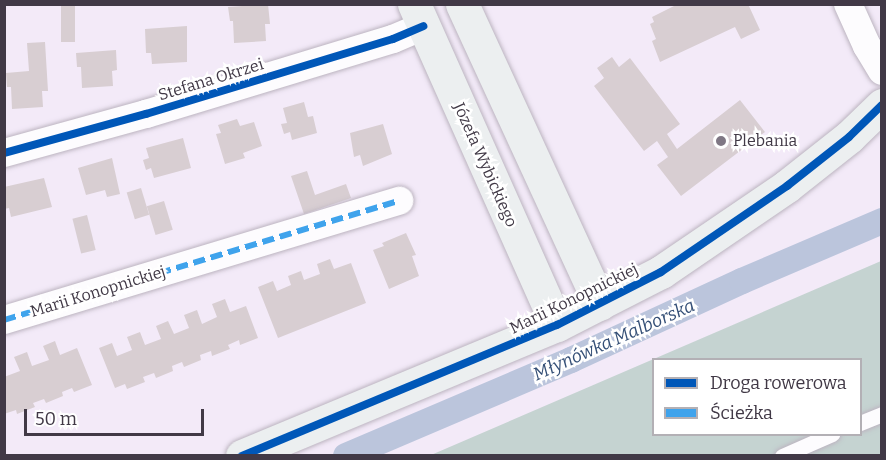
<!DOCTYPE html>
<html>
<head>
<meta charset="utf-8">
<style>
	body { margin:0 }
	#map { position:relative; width:886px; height:460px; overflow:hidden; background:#f3eaf8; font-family:Bitter,serif }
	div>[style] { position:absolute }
	.green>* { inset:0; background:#c5d3d1 }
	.canal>* { height:26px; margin:-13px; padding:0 13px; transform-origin:13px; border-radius:13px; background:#bbc5dc }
	.building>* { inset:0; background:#d8ced2; transform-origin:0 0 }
	.roads { filter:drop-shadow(0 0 2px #bcb4c0) drop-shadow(0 0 2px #bcb4c0) }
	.lane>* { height:15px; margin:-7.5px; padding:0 7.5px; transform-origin:7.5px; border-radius:7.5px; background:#fdfcfe }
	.street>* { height:28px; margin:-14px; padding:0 14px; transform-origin:14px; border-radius:14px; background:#fdfcfe }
	.secondary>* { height:33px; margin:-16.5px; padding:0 16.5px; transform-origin:16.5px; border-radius:16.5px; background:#eceff0 }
	.quiet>* { height:6px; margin-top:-3px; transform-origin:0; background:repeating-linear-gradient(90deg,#3fa3ec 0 12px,transparent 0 18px) }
	.cycleway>* { height:8px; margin:-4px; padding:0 4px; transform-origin:4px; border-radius:4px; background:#0057b8 }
	.dots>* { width:16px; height:16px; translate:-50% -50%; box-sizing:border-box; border:3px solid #fff; border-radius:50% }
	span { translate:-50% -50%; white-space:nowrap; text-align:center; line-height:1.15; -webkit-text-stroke:5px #fff; paint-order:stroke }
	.street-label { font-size:16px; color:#413946 }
	.poi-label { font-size:16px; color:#413946 }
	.left { translate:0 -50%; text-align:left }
	.water-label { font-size:18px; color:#344f76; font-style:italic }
	.frame { position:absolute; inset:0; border:6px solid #413946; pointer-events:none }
	.legend { position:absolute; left:652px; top:358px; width:210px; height:78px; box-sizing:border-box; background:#fff; border:2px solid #b3b0b5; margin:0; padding:8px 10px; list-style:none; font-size:18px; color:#413946 }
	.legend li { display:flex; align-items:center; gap:12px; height:30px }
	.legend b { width:30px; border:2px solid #b3b0b5 }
	.scale { position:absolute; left:24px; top:409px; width:180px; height:27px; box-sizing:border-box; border:3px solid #413946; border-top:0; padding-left:8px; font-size:18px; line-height:21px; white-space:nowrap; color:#413946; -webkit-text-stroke:4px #fff; paint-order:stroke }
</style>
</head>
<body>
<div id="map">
	<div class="green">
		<i style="clip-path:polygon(evenodd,881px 261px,881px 455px,431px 455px,881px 261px,654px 360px,860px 360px,860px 434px,654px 434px,654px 360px)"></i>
	</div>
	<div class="canal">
		<i style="left:346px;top:456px;width:245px;rotate:-23.1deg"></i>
		<i style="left:571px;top:360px;width:188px;rotate:-24.8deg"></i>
		<i style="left:742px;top:281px;width:152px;rotate:-23.2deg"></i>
	</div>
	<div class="building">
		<i style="left:61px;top:4px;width:14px;height:38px"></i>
		<i style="clip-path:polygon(268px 4px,270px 24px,265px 24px,266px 41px,234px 43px,233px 21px,230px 21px,228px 7px)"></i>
		<i style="clip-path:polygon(678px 4px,748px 4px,760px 30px,741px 39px,735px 27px,660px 62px,652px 41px,656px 39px,650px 24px,654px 22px,652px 17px)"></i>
		<i style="clip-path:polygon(187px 26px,187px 62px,152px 64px,151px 53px,146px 53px,145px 29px)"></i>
		<i style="clip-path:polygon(45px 42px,48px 91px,42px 91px,43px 107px,12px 109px,11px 87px,7px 87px,6px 73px,29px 71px,27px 43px)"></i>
		<i style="clip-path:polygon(116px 50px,117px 70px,112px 71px,113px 86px,82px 88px,81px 67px,77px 67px,76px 53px)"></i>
		<i style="clip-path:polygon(612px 57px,619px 67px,630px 58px,680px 124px,667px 134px,677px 149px,740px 100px,765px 132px,681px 196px,657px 165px,668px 157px,657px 141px,644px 151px,594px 86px,604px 78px,597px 68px)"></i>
		<i style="clip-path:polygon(304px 102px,308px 117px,313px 116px,317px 133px,292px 140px,290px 132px,284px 134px,281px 124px,287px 123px,283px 108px)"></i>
		<i style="clip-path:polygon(237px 119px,240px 126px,254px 122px,262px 146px,243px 153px,245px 158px,225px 164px,216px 134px,221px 133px,218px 125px)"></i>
		<i style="clip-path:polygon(383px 124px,392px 154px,363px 166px,360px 155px,354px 157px,350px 133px)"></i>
		<i style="clip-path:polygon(183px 138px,191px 168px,154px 178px,151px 168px,146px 170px,143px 160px,149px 158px,146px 148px)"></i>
		<i style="clip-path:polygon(112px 158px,120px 194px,107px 197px,105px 190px,86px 195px,78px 168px)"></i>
		<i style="clip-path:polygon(307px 171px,315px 195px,346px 184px,351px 198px,304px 214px,291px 176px)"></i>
		<i style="clip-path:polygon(44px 178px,52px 207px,11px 217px,9px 208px,4px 209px,4px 187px)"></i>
		<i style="left:141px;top:188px;width:28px;height:15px;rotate:73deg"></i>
		<i style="left:164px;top:201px;width:30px;height:18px;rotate:73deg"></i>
		<i style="left:87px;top:215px;width:36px;height:15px;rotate:76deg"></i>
		<i style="clip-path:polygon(406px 233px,416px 255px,412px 256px,419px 276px,389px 289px,373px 250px,384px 246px,382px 243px)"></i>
		<i style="clip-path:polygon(330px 259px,334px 269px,351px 263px,366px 303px,278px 338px,258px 287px,273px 281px,277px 291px,291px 285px,288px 276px,301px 271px,304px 280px,320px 274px,317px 264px)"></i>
		<i style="clip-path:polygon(225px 299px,230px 312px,246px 306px,258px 338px,240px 345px,239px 340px,228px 345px,230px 349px,212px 356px,211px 351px,200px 355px,201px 360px,184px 367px,182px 362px,172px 366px,173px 371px,156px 378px,154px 373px,143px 377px,145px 382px,127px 389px,125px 384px,115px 388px,99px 348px,112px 343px,117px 356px,132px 350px,127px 337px,140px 332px,145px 345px,161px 339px,156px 326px,168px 321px,174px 334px,189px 328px,184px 315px,197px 310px,202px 324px,217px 317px,212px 304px)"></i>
		<i style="clip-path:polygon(55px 341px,60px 355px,77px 348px,92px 385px,74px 392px,72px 388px,62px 392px,63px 396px,46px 403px,44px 399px,33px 403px,35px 407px,17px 414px,16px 410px,4px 414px,4px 377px,20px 371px,14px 357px,27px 352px,32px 366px,49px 360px,43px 346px)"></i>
	</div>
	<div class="roads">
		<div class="lane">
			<i style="left:860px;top:423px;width:24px;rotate:-22deg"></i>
			<i style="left:782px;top:456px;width:55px;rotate:-23.7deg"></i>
		</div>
		<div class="street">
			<i style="left:848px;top:4px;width:46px;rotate:65.7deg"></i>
			<i style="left:867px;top:46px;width:29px;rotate:59deg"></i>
			<i style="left:4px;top:153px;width:147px;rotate:-15.4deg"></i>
			<i style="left:146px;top:114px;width:258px;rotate:-16.9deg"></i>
			<i style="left:393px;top:39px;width:33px;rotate:-23deg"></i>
			<i style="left:4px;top:320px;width:413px;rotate:-16.8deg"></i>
		</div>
		<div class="secondary">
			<i style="left:414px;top:4px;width:351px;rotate:66deg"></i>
			<i style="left:462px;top:4px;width:330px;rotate:65.3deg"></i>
			<i style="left:242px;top:456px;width:341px;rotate:-22.6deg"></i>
			<i style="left:557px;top:325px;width:117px;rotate:-27deg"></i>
			<i style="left:661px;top:272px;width:153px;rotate:-34.3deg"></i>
			<i style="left:787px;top:186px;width:79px;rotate:-38.3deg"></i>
			<i style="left:849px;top:137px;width:46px;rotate:-44.1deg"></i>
		</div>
	</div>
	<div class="quiet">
		<i style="left:4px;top:320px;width:413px;rotate:-16.8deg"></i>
	</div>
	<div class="cycleway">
		<i style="left:4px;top:153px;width:147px;rotate:-15.4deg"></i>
		<i style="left:146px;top:114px;width:258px;rotate:-16.9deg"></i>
		<i style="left:393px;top:39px;width:33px;rotate:-23deg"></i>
		<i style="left:242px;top:456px;width:341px;rotate:-22.6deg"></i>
		<i style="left:557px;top:325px;width:117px;rotate:-27deg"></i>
		<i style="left:661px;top:272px;width:153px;rotate:-34.3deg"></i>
		<i style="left:787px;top:186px;width:79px;rotate:-38.3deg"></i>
		<i style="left:849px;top:137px;width:46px;rotate:-44.1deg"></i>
	</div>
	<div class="dots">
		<i style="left:721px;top:141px;background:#7f7784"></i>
	</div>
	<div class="street-label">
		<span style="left:211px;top:80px;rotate:-17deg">Stefana Okrzei</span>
		<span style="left:485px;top:165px;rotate:66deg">Józefa Wybickiego</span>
		<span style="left:98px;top:292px;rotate:-17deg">Marii Konopnickiej</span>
		<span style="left:574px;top:299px;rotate:-26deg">Marii Konopnickiej</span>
	</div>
	<div class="poi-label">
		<span class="left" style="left:733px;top:141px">Plebania</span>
	</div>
	<div class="water-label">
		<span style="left:614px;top:340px;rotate:-24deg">Młynówka Malborska</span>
	</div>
	<div class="frame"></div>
	<ul class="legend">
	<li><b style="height:8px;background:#0057b8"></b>Droga rowerowa</li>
	<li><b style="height:8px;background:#3fa3ec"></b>Ścieżka</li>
	</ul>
	<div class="scale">50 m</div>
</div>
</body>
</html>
